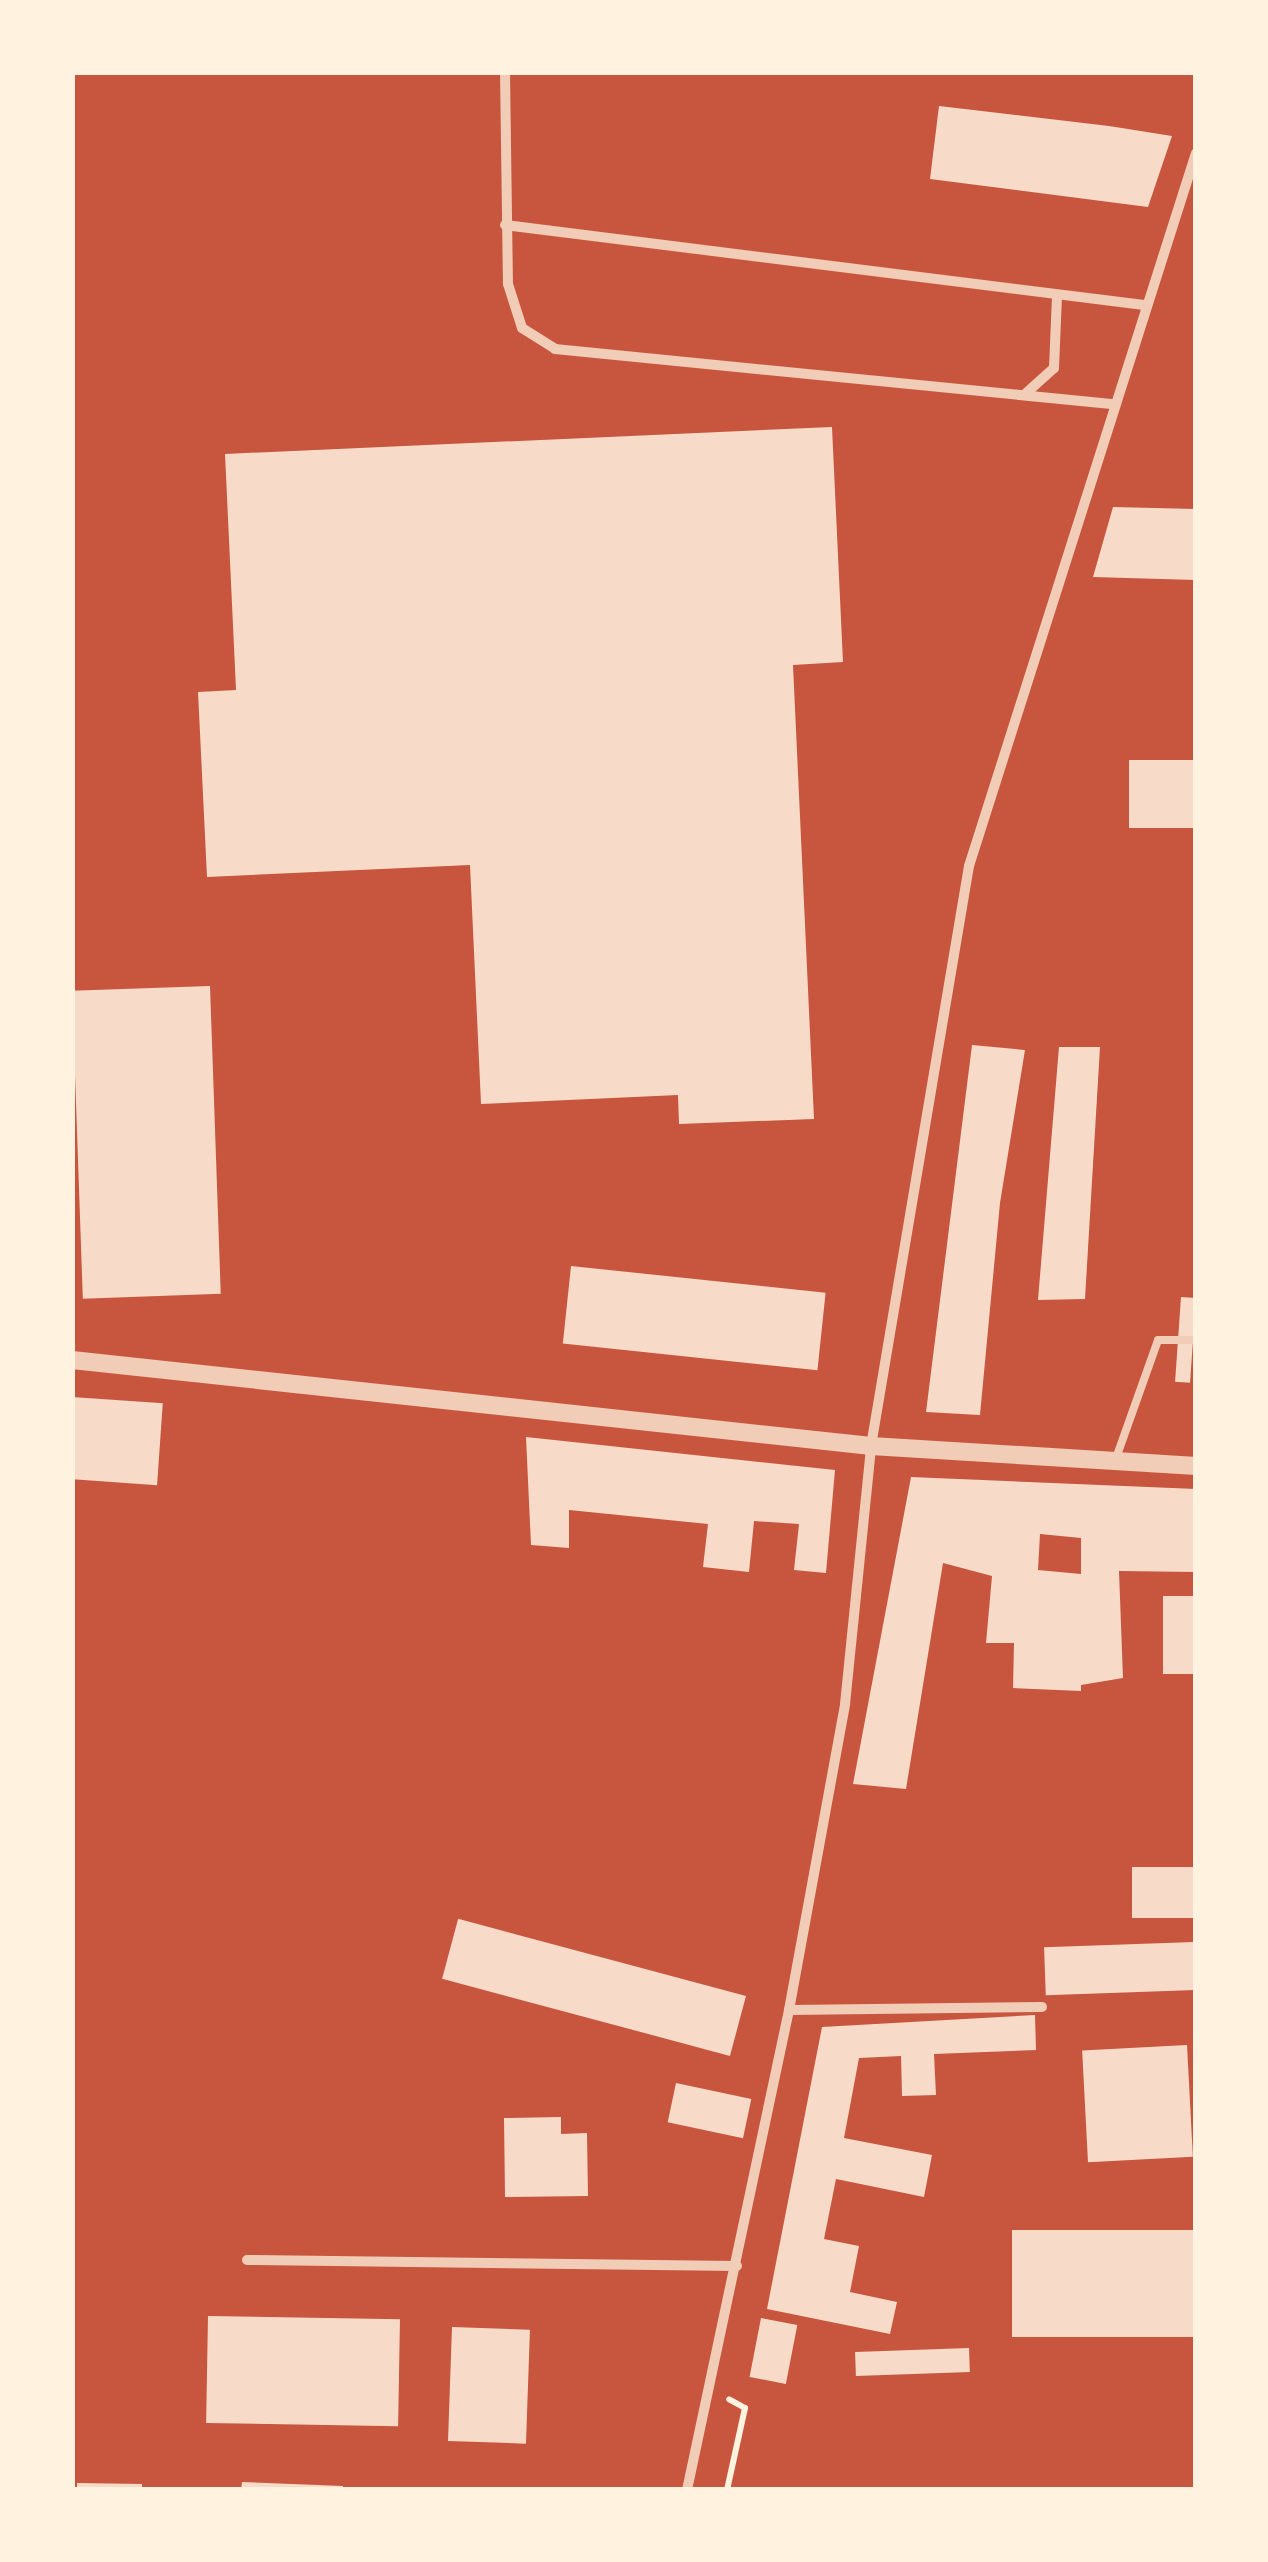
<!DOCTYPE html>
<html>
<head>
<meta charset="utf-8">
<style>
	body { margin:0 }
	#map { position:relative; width:1268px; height:2562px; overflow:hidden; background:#c8553d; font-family:"Roboto Condensed",sans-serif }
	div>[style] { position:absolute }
	.building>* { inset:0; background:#f7dbc8; transform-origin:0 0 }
	.path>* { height:6px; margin:-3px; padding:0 3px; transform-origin:3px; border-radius:3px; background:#fff3e0 }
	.service>* { height:8px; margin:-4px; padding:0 4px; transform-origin:4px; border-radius:4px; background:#f1ccb7 }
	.minor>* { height:10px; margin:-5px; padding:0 5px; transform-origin:5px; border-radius:5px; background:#f1ccb7 }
	.tertiary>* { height:18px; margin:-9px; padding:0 9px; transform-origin:9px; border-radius:9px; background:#f1ccb7 }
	span { translate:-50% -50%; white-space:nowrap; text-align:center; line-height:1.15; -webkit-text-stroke:10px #fff3e0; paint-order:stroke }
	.frame { position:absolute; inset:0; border:75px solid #fff3e0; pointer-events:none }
</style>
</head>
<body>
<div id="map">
	<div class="building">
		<i style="clip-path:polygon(939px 106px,1109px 126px,1172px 136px,1148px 207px,930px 179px)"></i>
		<i style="clip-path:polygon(832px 427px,843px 662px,793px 665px,814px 1119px,679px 1124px,678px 1095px,481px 1104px,470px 865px,207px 877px,198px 692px,236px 690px,225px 454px)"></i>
		<i style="clip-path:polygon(1113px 507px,1196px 509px,1196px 580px,1093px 577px)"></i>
		<i style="left:1196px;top:760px;width:68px;height:67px;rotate:90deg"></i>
		<i style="left:210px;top:986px;width:308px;height:138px;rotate:88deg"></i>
		<i style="clip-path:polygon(972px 1045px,1025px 1050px,1000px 1203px,980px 1415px,926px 1412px)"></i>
		<i style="clip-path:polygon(1059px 1047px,1100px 1047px,1085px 1299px,1038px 1300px)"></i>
		<i style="left:571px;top:1266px;width:256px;height:78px;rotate:6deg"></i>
		<i style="left:1181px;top:1297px;width:15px;height:85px;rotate:4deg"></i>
		<i style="left:72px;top:1397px;width:91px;height:82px;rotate:4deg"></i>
		<i style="clip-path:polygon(526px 1437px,835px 1470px,826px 1573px,794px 1570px,799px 1524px,754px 1521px,749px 1572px,703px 1567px,708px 1524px,569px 1510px,569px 1548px,531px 1545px)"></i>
		<i style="clip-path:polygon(evenodd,911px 1477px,1196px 1489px,1196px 1572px,1119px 1571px,1123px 1678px,1081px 1685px,1081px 1691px,1013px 1688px,1014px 1643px,986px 1643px,992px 1576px,943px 1563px,906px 1789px,853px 1784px,911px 1477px,1040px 1534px,1081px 1538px,1081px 1574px,1038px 1570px,1040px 1534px)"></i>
		<i style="left:1196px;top:1596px;width:78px;height:33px;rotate:90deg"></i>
		<i style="left:1196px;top:1867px;width:51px;height:64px;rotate:90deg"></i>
		<i style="left:1194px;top:1942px;width:48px;height:150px;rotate:88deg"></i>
		<i style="left:746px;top:1996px;width:62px;height:298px;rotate:105deg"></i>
		<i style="clip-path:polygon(1035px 2015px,1036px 2050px,934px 2054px,936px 2095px,902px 2096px,901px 2056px,859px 2058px,844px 2138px,932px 2155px,924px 2197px,836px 2179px,824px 2239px,859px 2246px,850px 2292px,897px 2302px,890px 2334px,767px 2309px,822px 2027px)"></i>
		<i style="left:1187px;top:2045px;width:112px;height:105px;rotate:87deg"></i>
		<i style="left:676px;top:2083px;width:77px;height:40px;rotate:12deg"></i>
		<i style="clip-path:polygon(561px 2117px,561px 2134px,587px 2133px,588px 2196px,505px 2197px,504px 2118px)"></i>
		<i style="left:1196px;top:2230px;width:107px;height:184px;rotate:90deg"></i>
		<i style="left:208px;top:2316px;width:192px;height:107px;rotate:1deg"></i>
		<i style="left:761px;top:2318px;width:37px;height:60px;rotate:11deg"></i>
		<i style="left:452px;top:2327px;width:78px;height:114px;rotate:2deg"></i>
		<i style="left:969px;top:2348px;width:24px;height:114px;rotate:88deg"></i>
		<i style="clip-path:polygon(242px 2482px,343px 2486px,343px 2490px,241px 2490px)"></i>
		<i style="clip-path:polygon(77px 2483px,142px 2484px,142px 2490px,77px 2490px)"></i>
	</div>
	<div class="path">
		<i style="left:727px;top:2490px;width:84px;rotate:-77.6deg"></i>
		<i style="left:745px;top:2408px;width:18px;rotate:-151deg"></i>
	</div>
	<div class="service">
		<i style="left:1115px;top:1461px;width:128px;rotate:-70.4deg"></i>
		<i style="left:1158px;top:1340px;width:38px"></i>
	</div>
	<div class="minor">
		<i style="left:505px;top:72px;width:212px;rotate:89.2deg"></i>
		<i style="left:508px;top:284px;width:46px;rotate:72.3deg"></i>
		<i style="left:522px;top:328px;width:39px;rotate:32deg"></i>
		<i style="left:555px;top:349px;width:559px;rotate:5.65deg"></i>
		<i style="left:505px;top:225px;width:644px;rotate:7.14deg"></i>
		<i style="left:1024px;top:395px;width:40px;rotate:-42deg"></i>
		<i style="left:1054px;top:368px;width:73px;rotate:-87.6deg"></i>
		<i style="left:789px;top:2010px;width:253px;rotate:-0.7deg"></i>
		<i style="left:247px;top:2260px;width:490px;rotate:0.7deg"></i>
		<i style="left:687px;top:2490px;width:491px;rotate:-78deg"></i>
		<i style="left:789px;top:2010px;width:311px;rotate:-79.6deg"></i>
		<i style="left:845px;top:1704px;width:259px;rotate:-84.2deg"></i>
		<i style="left:871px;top:1446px;width:588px;rotate:-80.41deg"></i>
		<i style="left:969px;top:866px;width:748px;rotate:-72.34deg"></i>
	</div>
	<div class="tertiary">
		<i style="left:72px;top:1360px;width:804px;rotate:6.14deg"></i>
		<i style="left:871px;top:1446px;width:326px;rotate:3.5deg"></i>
	</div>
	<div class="frame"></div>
</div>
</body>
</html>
